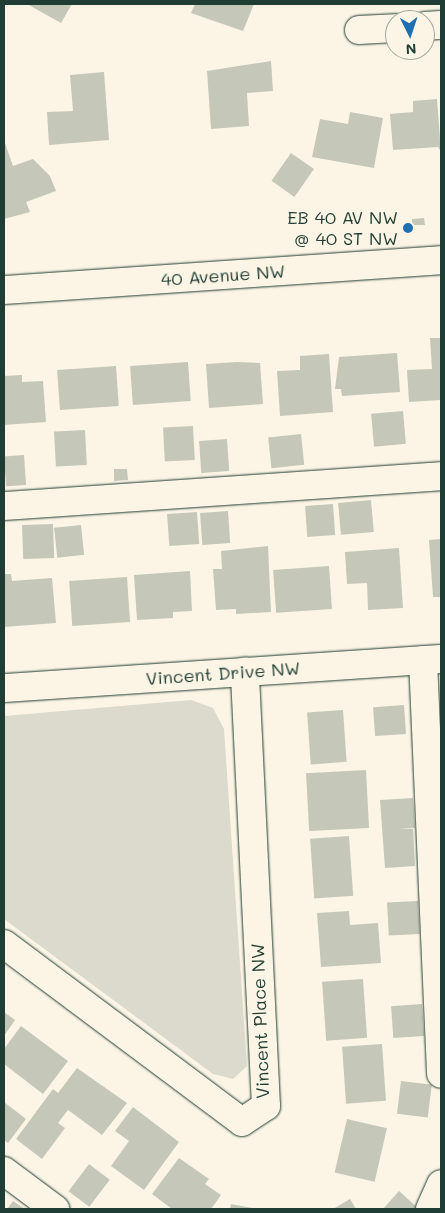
<!DOCTYPE html>
<html>
<head>
<meta charset="utf-8">
<style>
	body { margin:0 }
	#map { position:relative; width:445px; height:1213px; overflow:hidden; background:#fcf5e5; font-family:Mali,sans-serif }
	div>[style] { position:absolute }
	.green>* { inset:0; background:#dcdacc }
	.building>* { inset:0; background:#c5c7b9; transform-origin:0 0 }
	.roads { filter:drop-shadow(0 0 1px #1f3d34) drop-shadow(0 0 1px #1f3d34) }
	.minor>* { height:28px; margin:-14px; padding:0 14px; transform-origin:14px; border-radius:14px; background:#fcf5e5 }
	.dots>* { width:14px; height:14px; translate:-50% -50%; box-sizing:border-box; border:2px solid #fcf5e5; border-radius:50% }
	span { translate:-50% -50%; white-space:nowrap; text-align:center; line-height:1.15; -webkit-text-stroke:4px #fcf5e5; paint-order:stroke }
	.poi-label { font-size:18px; color:#1f3d34 }
	.right { translate:-100% -50%; text-align:right }
	.street-label { font-size:18px; color:#1f3d34 }
	.frame { position:absolute; inset:0; border:5px solid #1f3d34; pointer-events:none }
	.north { position:absolute; left:385px; top:10px; width:50px; height:50px; box-sizing:border-box; background:#fcf5e5; border:1px solid #a4ab9e; border-radius:50%; rotate:176deg; font-size:14px; font-weight:700; line-height:20px; text-align:center; color:#1f3d34 }
	.north::after { content:''; display:block; margin:auto; width:18px; height:22px; background:#1f6fb2; clip-path:polygon(50% 0,100% 100%,50% 72%,0 100%) }
</style>
</head>
<body>
<div id="map">
	<div class="green">
		<i style="clip-path:polygon(191px 700px,213px 708px,224px 729px,247px 1066px,233px 1079px,213px 1074px,4px 919px,4px 716px)"></i>
	</div>
	<div class="building">
		<i style="clip-path:polygon(27px 4px,72px 4px,61px 23px)"></i>
		<i style="clip-path:polygon(195px 4px,254px 4px,243px 31px,191px 13px)"></i>
		<i style="clip-path:polygon(271px 61px,273px 91px,247px 93px,249px 126px,211px 129px,207px 71px)"></i>
		<i style="clip-path:polygon(104px 72px,109px 140px,49px 145px,47px 112px,73px 111px,70px 75px)"></i>
		<i style="clip-path:polygon(437px 99px,441px 152px,438px 147px,393px 150px,390px 114px,413px 112px,413px 101px)"></i>
		<i style="clip-path:polygon(350px 112px,383px 118px,374px 168px,312px 157px,320px 119px,348px 124px)"></i>
		<i style="clip-path:polygon(4px 140px,13px 166px,33px 159px,50px 176px,56px 191px,26px 202px,30px 212px,4px 219px)"></i>
		<i style="left:291px;top:153px;width:28px;height:34px;rotate:35deg"></i>
		<i style="clip-path:polygon(424px 218px,425px 225px,412px 225px,412px 219px)"></i>
		<i style="clip-path:polygon(430px 338px,441px 338px,441px 400px,409px 402px,407px 370px,432px 369px)"></i>
		<i style="clip-path:polygon(397px 353px,400px 392px,342px 396px,341px 389px,335px 389px,339px 357px)"></i>
		<i style="clip-path:polygon(329px 354px,333px 412px,280px 416px,277px 371px,300px 370px,300px 356px)"></i>
		<i style="left:188px;top:362px;width:39px;height:58px;rotate:86deg"></i>
		<i style="clip-path:polygon(237px 362px,260px 363px,263px 404px,209px 408px,206px 364px)"></i>
		<i style="left:116px;top:366px;width:40px;height:59px;rotate:86deg"></i>
		<i style="clip-path:polygon(22px 375px,22px 382px,43px 381px,46px 422px,4px 425px,4px 376px)"></i>
		<i style="left:403px;top:411px;width:33px;height:32px;rotate:85deg"></i>
		<i style="left:193px;top:426px;width:34px;height:30px;rotate:87deg"></i>
		<i style="left:85px;top:430px;width:35px;height:31px;rotate:87deg"></i>
		<i style="left:301px;top:434px;width:31px;height:33px;rotate:84deg"></i>
		<i style="left:227px;top:439px;width:32px;height:28px;rotate:86deg"></i>
		<i style="left:24px;top:455px;width:30px;height:20px;rotate:86deg"></i>
		<i style="clip-path:polygon(114px 469px,127px 469px,128px 480px,114px 481px)"></i>
		<i style="left:371px;top:500px;width:32px;height:33px;rotate:85deg"></i>
		<i style="left:333px;top:504px;width:31px;height:28px;rotate:86deg"></i>
		<i style="left:228px;top:511px;width:32px;height:28px;rotate:86deg"></i>
		<i style="left:197px;top:512px;width:32px;height:30px;rotate:86deg"></i>
		<i style="left:53px;top:524px;width:34px;height:31px;rotate:88deg"></i>
		<i style="left:81px;top:525px;width:30px;height:27px;rotate:84deg"></i>
		<i style="clip-path:polygon(441px 539px,441px 597px,433px 597px,429px 540px)"></i>
		<i style="clip-path:polygon(268px 546px,271px 612px,236px 614px,236px 609px,216px 610px,213px 569px,222px 569px,221px 551px)"></i>
		<i style="clip-path:polygon(399px 548px,403px 608px,368px 610px,367px 583px,347px 584px,345px 552px)"></i>
		<i style="left:329px;top:566px;width:43px;height:56px;rotate:86deg"></i>
		<i style="clip-path:polygon(190px 571px,192px 611px,173px 612px,173px 618px,137px 620px,134px 575px)"></i>
		<i style="clip-path:polygon(4px 574px,11px 574px,12px 581px,52px 578px,56px 623px,4px 627px)"></i>
		<i style="left:127px;top:577px;width:45px;height:58px;rotate:86deg"></i>
		<i style="left:404px;top:705px;width:29px;height:31px;rotate:86deg"></i>
		<i style="left:343px;top:710px;width:52px;height:36px;rotate:86deg"></i>
		<i style="left:366px;top:770px;width:58px;height:60px;rotate:87deg"></i>
		<i style="clip-path:polygon(413px 798px,415px 828px,398px 829px,413px 829px,415px 866px,385px 868px,380px 800px)"></i>
		<i style="left:349px;top:836px;width:60px;height:39px;rotate:86deg"></i>
		<i style="left:418px;top:901px;width:33px;height:31px;rotate:87deg"></i>
		<i style="clip-path:polygon(349px 911px,350px 925px,378px 923px,381px 963px,321px 967px,317px 913px)"></i>
		<i style="left:363px;top:979px;width:59px;height:41px;rotate:86deg"></i>
		<i style="left:422px;top:1004px;width:32px;height:31px;rotate:86deg"></i>
		<i style="clip-path:polygon(4px 1012px,15px 1020px,4px 1036px)"></i>
		<i style="clip-path:polygon(21px 1026px,68px 1061px,43px 1094px,4px 1064px,4px 1049px)"></i>
		<i style="left:382px;top:1044px;width:57px;height:40px;rotate:86deg"></i>
		<i style="clip-path:polygon(77px 1068px,127px 1103px,102px 1135px,68px 1110px,58px 1123px,65px 1128px,42px 1159px,16px 1139px,53px 1089px,58px 1093px)"></i>
		<i style="left:401px;top:1081px;width:31px;height:33px;rotate:7deg"></i>
		<i style="clip-path:polygon(4px 1102px,26px 1119px,8px 1143px,4px 1140px)"></i>
		<i style="clip-path:polygon(133px 1107px,179px 1142px,144px 1190px,111px 1166px,129px 1141px,115px 1131px)"></i>
		<i style="left:347px;top:1119px;width:41px;height:55px;rotate:13deg"></i>
		<i style="clip-path:polygon(179px 1158px,209px 1179px,205px 1184px,221px 1195px,211px 1209px,172px 1209px,152px 1194px)"></i>
		<i style="left:89px;top:1164px;width:26px;height:34px;rotate:37deg"></i>
		<i style="clip-path:polygon(399px 1191px,419px 1209px,383px 1209px)"></i>
		<i style="clip-path:polygon(350px 1199px,356px 1209px,333px 1209px)"></i>
		<i style="clip-path:polygon(13px 1201px,25px 1209px,7px 1209px)"></i>
		<i style="clip-path:polygon(231px 1204px,252px 1208px,252px 1209px,230px 1209px)"></i>
	</div>
	<div class="roads">
		<div class="minor">
			<i style="left:425px;top:26px;width:16px;rotate:-4deg"></i>
			<i style="left:359px;top:30px;width:36px;rotate:-3deg"></i>
			<i style="left:4px;top:290px;width:438px;rotate:-3.9deg"></i>
			<i style="left:4px;top:506px;width:438px;rotate:-3.9deg"></i>
			<i style="left:423px;top:660px;width:414px;rotate:87.5deg"></i>
			<i style="left:4px;top:688px;width:438px;rotate:-3.8deg"></i>
			<i style="left:4px;top:944px;width:297px;rotate:36.8deg"></i>
			<i style="left:242px;top:1122px;width:29px;rotate:-34deg"></i>
			<i style="left:266px;top:1106px;width:435px;rotate:-92.8deg"></i>
			<i style="left:4px;top:1171px;width:64px;rotate:36.7deg"></i>
			<i style="left:430px;top:1209px;width:27px;rotate:-66deg"></i>
		</div>
	</div>
	<div class="dots">
		<i style="left:408px;top:228px;background:#1f6fb2"></i>
	</div>
	<div class="poi-label">
		<span class="right" style="left:398px;top:228px">EB 40 AV NW<br>@ 40 ST NW</span>
	</div>
	<div class="street-label">
		<span style="left:223px;top:275px;rotate:-4deg">40 Avenue NW</span>
		<span style="left:223px;top:673px;rotate:-4deg">Vincent Drive NW</span>
		<span style="left:260px;top:1021px;rotate:-92deg">Vincent Place NW</span>
	</div>
	<div class="frame"></div>
	<div class="north">N</div>
</div>
</body>
</html>
